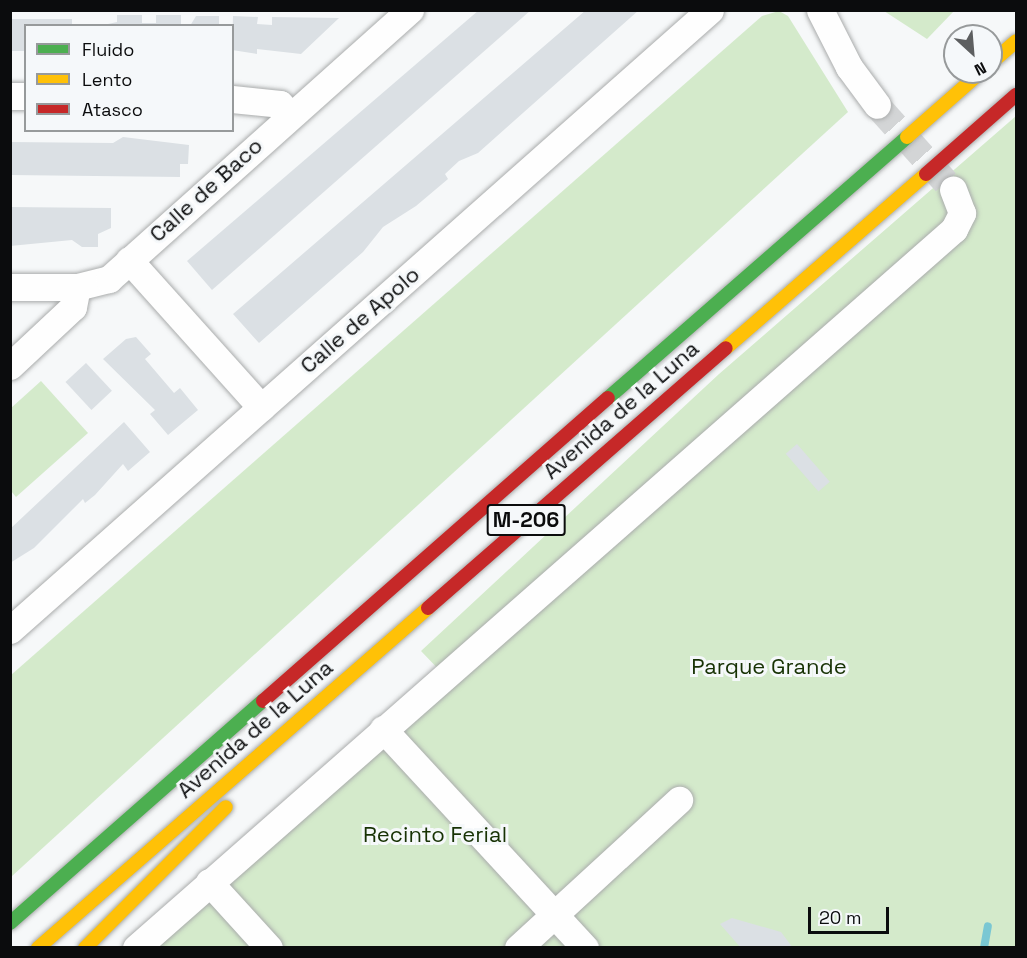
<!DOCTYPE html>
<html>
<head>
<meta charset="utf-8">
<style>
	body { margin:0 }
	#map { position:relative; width:1027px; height:958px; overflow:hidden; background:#f6f8f9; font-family:"Space Grotesk",sans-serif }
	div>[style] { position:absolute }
	.green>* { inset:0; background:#d4eacb }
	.stream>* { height:8px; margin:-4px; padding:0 4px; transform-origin:4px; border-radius:4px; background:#7ac7d3 }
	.building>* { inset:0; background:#dbe0e4; transform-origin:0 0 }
	.street-tunnel>* { height:27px; margin-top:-13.5px; transform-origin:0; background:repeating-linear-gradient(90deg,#d3d5d6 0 27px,transparent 0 41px) }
	.roads { filter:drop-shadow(0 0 2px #aaacac) drop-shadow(0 0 2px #aaacac) }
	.street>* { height:27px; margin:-13.5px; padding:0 13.5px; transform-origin:13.5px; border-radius:13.5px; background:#fefefe }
	.fast>* { height:14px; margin:-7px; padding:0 7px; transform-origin:7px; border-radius:7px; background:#4caf50 }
	.slow>* { height:14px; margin:-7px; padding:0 7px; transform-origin:7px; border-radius:7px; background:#ffc107 }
	.jam>* { height:14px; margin:-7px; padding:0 7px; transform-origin:7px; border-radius:7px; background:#c62828 }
	span { translate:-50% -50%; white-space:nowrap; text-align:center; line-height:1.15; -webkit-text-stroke:6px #f5f8fa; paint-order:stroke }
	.shield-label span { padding:2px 4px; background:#f5f8fa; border:2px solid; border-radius:4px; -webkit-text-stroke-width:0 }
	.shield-label { font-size:21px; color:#0b0c0d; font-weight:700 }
	.street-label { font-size:22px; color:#0b0c0d }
	.park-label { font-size:22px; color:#173204 }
	.frame { position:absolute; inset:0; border:12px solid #0b0c0d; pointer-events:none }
	.legend { position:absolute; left:24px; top:24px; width:210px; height:108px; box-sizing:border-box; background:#f5f8fa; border:2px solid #979a9b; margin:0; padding:8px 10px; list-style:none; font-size:18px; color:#0b0c0d }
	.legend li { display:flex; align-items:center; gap:12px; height:30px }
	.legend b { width:30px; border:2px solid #979a9b }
	.north { position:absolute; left:943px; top:24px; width:60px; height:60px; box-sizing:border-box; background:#f5f8fa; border:2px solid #979a9b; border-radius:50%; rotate:154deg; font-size:16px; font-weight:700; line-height:24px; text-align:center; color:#0b0c0d }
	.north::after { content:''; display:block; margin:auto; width:21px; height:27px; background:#5d5f60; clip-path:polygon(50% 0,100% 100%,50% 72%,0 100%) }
	.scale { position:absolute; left:808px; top:907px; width:81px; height:27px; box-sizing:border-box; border:3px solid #0b0c0d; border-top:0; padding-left:8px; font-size:18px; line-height:21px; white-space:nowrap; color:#0b0c0d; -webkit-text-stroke:4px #f5f8fa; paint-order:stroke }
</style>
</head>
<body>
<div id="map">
	<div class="green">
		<i style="clip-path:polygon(779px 11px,788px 16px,848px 112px,11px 877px,11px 675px,762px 16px)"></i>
		<i style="clip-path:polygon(884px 11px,954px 11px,927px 39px)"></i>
		<i style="clip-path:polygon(1016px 116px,1016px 947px,136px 948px,444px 675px,421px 651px,719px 374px)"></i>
		<i style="clip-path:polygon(41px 381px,88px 433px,16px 497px,11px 491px,11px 408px)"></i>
	</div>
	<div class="stream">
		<i style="left:984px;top:948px;width:22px;rotate:-80deg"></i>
	</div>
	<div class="building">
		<i style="clip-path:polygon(479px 10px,531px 10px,212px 290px,187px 261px)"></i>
		<i style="clip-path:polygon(586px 10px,639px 10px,478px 153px,459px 161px,445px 174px,448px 179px,416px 206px,383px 227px,363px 252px,259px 343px,233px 314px)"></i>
		<i style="clip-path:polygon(117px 15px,142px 15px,142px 23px,156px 23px,156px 15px,181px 15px,181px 26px,99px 26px,117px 22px)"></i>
		<i style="clip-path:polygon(196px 16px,219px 16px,219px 26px,190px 26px)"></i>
		<i style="clip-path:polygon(233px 16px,258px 17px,257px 24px,272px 25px,272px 17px,339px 18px,301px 54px,257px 49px,257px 54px,232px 50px)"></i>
		<i style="clip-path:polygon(10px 19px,72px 19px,72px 26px,26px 26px,26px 51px,10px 51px)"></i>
		<i style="clip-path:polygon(123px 137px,189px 145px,188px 164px,180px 164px,180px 177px,10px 175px,10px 142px,113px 143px)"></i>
		<i style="clip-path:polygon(10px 207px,111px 208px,111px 228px,98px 234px,98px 247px,82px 247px,72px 240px,10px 246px)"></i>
		<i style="clip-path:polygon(136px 337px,151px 354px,145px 359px,174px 393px,180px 388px,198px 410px,168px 435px,150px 414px,155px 410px,103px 359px,126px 339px)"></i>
		<i style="left:86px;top:363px;width:38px;height:28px;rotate:47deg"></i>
		<i style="clip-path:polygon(124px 422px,150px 452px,128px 471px,123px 464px,95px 495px,85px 503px,83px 499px,34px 548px,10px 563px,10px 529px)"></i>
		<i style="left:797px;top:444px;width:50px;height:15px;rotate:49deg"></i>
		<i style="clip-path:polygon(732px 918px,781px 932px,793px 948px,741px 948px,720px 924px)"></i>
	</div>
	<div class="street-tunnel">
		<i style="left:877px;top:105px;width:103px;rotate:48.1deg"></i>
	</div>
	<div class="roads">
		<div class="street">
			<i style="left:820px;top:10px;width:64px;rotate:63deg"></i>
			<i style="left:849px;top:67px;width:47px;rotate:53.6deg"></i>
			<i style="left:10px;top:96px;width:16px"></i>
			<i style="left:232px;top:99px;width:48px;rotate:5.9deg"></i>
			<i style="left:280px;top:104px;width:15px;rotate:48deg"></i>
			<i style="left:129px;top:260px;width:198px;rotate:48.1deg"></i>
			<i style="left:10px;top:287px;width:67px"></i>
			<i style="left:77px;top:287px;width:33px;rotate:-14deg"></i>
			<i style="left:109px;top:279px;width:404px;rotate:-41.8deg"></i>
			<i style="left:10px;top:366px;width:86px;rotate:-43.1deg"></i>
			<i style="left:73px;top:307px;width:20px;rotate:-79deg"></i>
			<i style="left:10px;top:630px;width:935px;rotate:-41.53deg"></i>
			<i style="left:383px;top:729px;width:298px;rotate:47.3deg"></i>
			<i style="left:209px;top:882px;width:89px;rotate:47.7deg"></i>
			<i style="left:136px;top:948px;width:1089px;rotate:-41.31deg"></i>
			<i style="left:954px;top:229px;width:18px;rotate:-63deg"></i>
			<i style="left:962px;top:213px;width:25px;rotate:-111deg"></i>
			<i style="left:518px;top:948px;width:219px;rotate:-42.6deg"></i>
		</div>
		<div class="fast">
			<i style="left:608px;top:398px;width:397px;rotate:-41.1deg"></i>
			<i style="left:10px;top:923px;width:337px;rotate:-41.3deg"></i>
		</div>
		<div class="slow">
			<i style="left:991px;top:63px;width:33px;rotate:-41deg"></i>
			<i style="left:907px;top:137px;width:98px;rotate:-41.3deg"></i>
			<i style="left:726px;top:348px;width:265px;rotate:-41deg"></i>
			<i style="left:38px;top:948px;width:517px;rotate:-41.08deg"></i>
			<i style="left:85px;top:948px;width:199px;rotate:-45deg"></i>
		</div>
		<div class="jam">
			<i style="left:926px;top:174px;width:120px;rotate:-41.3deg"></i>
			<i style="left:428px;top:608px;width:395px;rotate:-41.1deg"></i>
			<i style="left:263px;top:701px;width:459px;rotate:-41.3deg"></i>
		</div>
	</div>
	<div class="shield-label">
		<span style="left:526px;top:520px">M-206</span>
	</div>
	<div class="street-label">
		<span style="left:206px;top:190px;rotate:-42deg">Calle de Baco</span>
		<span style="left:360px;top:320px;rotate:-41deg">Calle de Apolo</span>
		<span style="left:621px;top:410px;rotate:-41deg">Avenida de la Luna</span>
		<span style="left:255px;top:729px;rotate:-41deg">Avenida de la Luna</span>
	</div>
	<div class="park-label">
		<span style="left:769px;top:667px">Parque Grande</span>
		<span style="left:435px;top:835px">Recinto Ferial</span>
	</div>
	<div class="frame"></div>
	<ul class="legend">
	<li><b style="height:8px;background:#4caf50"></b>Fluido</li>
	<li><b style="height:8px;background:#ffc107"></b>Lento</li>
	<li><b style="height:8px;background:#c62828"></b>Atasco</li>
	</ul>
	<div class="north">N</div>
	<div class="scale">20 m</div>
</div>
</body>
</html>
